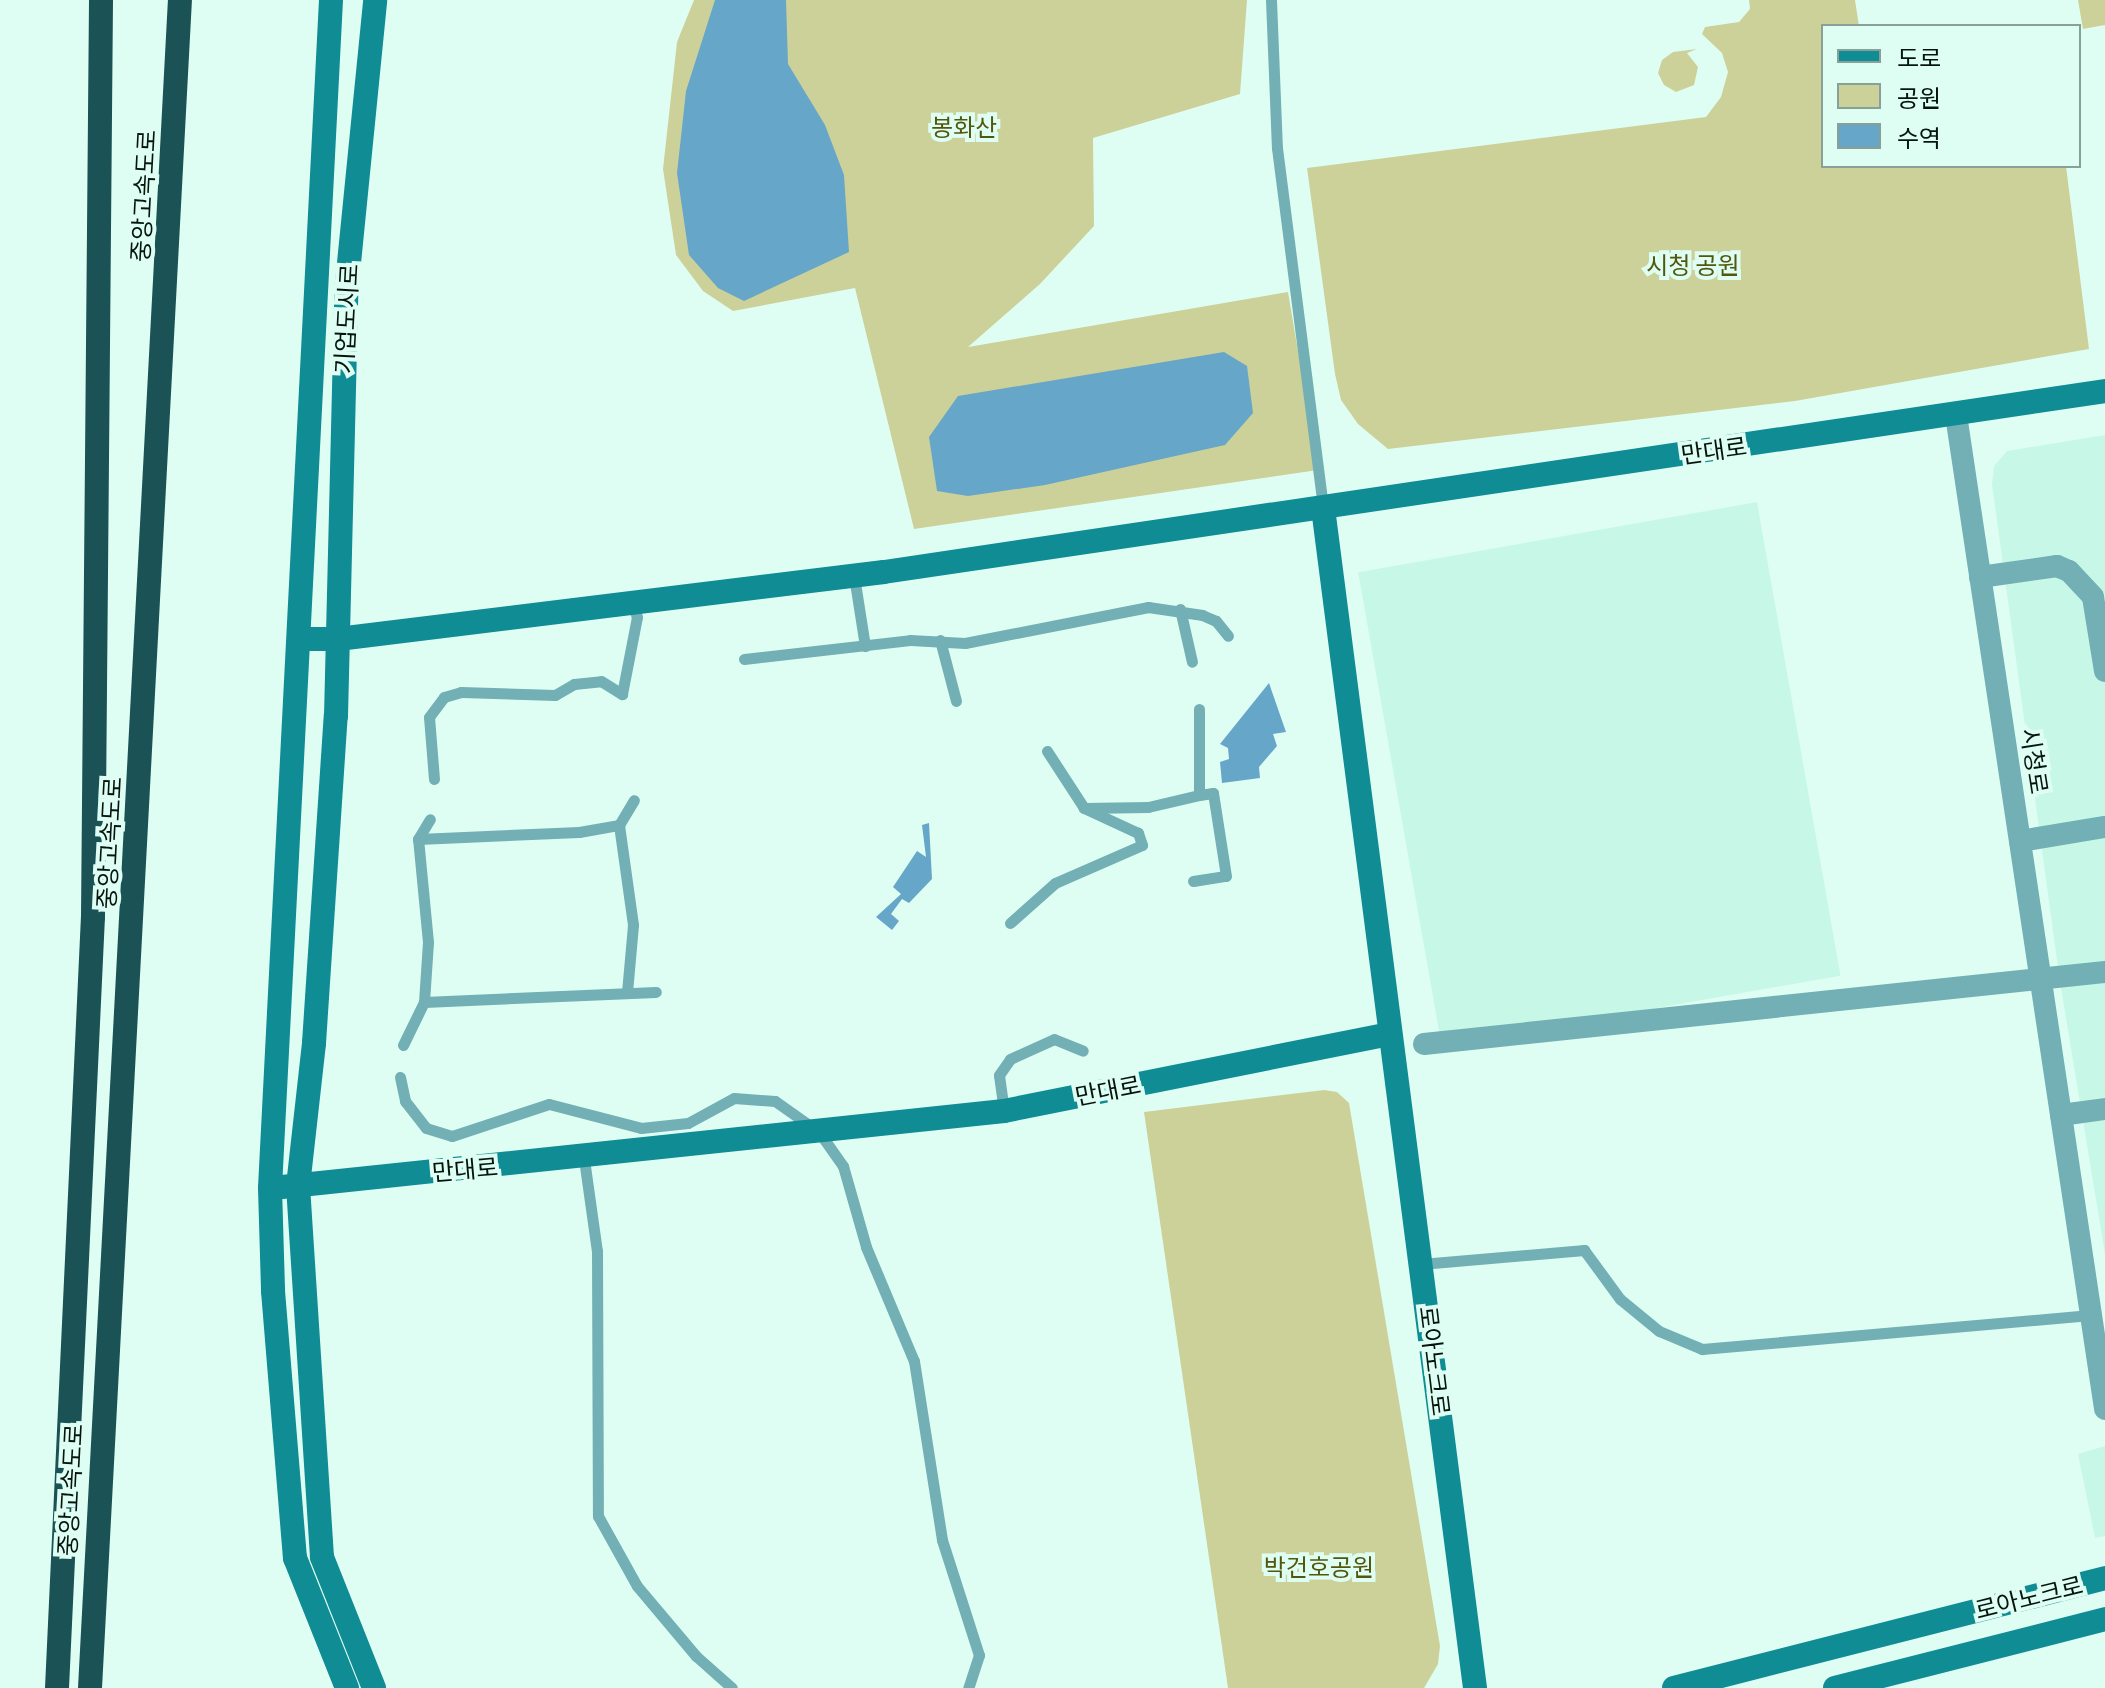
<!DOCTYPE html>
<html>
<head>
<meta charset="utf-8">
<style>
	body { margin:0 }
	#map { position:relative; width:2105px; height:1688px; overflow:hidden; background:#dffef3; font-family:"PT Sans Narrow","Noto Sans KR",sans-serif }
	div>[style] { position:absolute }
	.built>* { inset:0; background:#c7f8e7; transform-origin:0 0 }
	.green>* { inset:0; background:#ccd19a }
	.water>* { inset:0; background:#66a6c8 }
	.lane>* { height:11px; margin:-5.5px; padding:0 5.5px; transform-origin:5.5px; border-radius:5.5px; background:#72b0b5 }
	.street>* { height:22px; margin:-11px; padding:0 11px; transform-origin:11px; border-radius:11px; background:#72b0b5 }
	.secondary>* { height:24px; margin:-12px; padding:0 12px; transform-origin:12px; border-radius:12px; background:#108c95 }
	.highway>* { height:24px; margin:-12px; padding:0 12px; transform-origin:12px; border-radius:12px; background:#1a5256 }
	span { translate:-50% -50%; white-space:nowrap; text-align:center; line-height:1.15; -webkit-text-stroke:8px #dffef3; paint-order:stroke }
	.park-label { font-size:24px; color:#53560d }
	.street-label { font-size:24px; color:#061410 }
	.legend { position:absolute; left:1821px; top:24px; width:260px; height:144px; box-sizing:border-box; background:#dffef3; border:2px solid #88a098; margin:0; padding:10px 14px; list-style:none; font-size:24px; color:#061410 }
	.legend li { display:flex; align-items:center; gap:16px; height:40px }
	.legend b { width:40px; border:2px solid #88a098 }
</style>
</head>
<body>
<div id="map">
	<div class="built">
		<i style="clip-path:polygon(2105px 435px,2105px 1254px,2060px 982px,1992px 484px,1994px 466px,2007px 451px)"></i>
		<i style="left:1757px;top:502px;width:481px;height:405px;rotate:80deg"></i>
		<i style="clip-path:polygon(2105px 1446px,2105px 1536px,2095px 1538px,2078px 1454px)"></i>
	</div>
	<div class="green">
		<i style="clip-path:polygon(694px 0,1247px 0,1240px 94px,1093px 138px,1094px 226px,1040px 284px,968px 347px,1288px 292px,1318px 470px,914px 529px,855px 288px,733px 311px,703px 291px,676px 255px,663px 169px,677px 42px)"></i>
		<i style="clip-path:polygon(1749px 0,1855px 0,1859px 26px,1823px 26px,1823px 166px,2066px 166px,2089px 349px,1795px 401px,1388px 449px,1358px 424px,1341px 400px,1335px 374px,1307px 168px,1706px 117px,1721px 97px,1728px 72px,1722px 53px,1702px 34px,1705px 27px,1739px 22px,1750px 9px)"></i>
		<i style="clip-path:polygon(2078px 0,2105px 0,2105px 25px,2083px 29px)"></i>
		<i style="clip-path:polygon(1697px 49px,1687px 53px,1698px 67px,1694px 85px,1676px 92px,1664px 85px,1658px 73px,1662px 60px,1673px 52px)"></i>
		<i style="clip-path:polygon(1324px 1090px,1337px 1092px,1349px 1103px,1440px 1646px,1438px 1664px,1424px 1688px,1228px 1688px,1144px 1112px)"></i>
	</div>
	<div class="water">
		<i style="clip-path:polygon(715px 0,786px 0,788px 64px,825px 125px,844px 175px,849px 252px,744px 301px,718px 288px,689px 255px,677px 173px,686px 91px)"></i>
		<i style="clip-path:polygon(1224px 352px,1247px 366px,1253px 413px,1225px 445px,1045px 485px,968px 496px,937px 491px,929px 437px,958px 396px)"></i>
		<i style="clip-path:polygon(1269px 683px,1286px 732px,1273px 734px,1277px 746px,1259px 767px,1260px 778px,1222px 783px,1220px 762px,1229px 759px,1228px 748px,1220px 744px)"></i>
		<i style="clip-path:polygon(929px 823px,932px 879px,909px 903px,902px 899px,891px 914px,899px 921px,892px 930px,876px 917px,901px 894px,893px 887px,917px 851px,926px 857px,922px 825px)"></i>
	</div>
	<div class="lane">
		<i style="left:1271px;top:0;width:148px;rotate:87.7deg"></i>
		<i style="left:1277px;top:148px;width:362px;rotate:82.7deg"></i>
		<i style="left:854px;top:576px;width:71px;rotate:81.1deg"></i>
		<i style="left:1180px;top:609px;width:54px;rotate:77.2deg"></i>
		<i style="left:940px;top:640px;width:63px;rotate:75.3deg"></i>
		<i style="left:744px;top:659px;width:167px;rotate:-6.5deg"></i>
		<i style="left:910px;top:640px;width:55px;rotate:3.1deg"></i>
		<i style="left:965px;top:643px;width:187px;rotate:-11.1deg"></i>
		<i style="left:1148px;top:607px;width:55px;rotate:8.4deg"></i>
		<i style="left:1202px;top:615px;width:15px;rotate:23deg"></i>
		<i style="left:1216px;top:621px;width:19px;rotate:51deg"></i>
		<i style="left:1047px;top:751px;width:68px;rotate:57deg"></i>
		<i style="left:1084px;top:808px;width:64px;rotate:-0.9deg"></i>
		<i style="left:1148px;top:807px;width:52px;rotate:-13.2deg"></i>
		<i style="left:1199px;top:795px;width:86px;rotate:-90deg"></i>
		<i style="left:434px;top:779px;width:62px;rotate:-94.6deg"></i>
		<i style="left:429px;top:717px;width:25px;rotate:-53deg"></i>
		<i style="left:444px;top:697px;width:18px;rotate:-16deg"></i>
		<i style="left:461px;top:692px;width:94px;rotate:1.8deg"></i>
		<i style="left:555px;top:695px;width:22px;rotate:-30deg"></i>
		<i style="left:574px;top:684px;width:27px;rotate:-6deg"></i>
		<i style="left:601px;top:681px;width:25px;rotate:32deg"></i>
		<i style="left:622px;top:694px;width:78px;rotate:-79deg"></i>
		<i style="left:637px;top:617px;width:15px;rotate:-110deg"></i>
		<i style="left:619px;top:825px;width:101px;rotate:82deg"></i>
		<i style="left:633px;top:925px;width:67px;rotate:95.1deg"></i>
		<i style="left:418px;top:839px;width:161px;rotate:-2.5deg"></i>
		<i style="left:579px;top:832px;width:41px;rotate:-9.9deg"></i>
		<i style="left:619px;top:825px;width:29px;rotate:-59deg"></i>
		<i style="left:1193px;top:881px;width:33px;rotate:-9deg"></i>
		<i style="left:1226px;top:876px;width:84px;rotate:-98.9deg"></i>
		<i style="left:1213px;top:793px;width:14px;rotate:172deg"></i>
		<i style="left:1010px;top:923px;width:60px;rotate:-41.6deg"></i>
		<i style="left:1055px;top:883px;width:95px;rotate:-23.6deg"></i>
		<i style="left:1142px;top:845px;width:13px;rotate:-108deg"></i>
		<i style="left:1138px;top:833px;width:60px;rotate:-155.2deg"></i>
		<i style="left:424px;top:1002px;width:232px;rotate:-2.5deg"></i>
		<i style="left:403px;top:1045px;width:48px;rotate:-64deg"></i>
		<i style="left:424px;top:1002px;width:60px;rotate:-86.2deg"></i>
		<i style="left:428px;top:942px;width:103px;rotate:-95.5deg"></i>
		<i style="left:418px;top:839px;width:23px;rotate:-59deg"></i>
		<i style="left:400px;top:1077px;width:25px;rotate:78deg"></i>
		<i style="left:405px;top:1101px;width:34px;rotate:52deg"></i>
		<i style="left:426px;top:1128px;width:27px;rotate:17deg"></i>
		<i style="left:452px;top:1136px;width:102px;rotate:-18.3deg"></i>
		<i style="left:549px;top:1104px;width:95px;rotate:14.6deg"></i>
		<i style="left:641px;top:1128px;width:47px;rotate:-6.1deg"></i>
		<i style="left:688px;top:1123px;width:52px;rotate:-28.5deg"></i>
		<i style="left:734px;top:1098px;width:41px;rotate:4.2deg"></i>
		<i style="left:775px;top:1101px;width:54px;rotate:35.2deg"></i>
		<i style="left:819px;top:1132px;width:42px;rotate:54.8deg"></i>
		<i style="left:843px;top:1166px;width:84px;rotate:74.1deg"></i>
		<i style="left:866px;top:1247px;width:124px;rotate:67.2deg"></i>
		<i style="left:914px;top:1361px;width:181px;rotate:81.1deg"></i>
		<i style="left:942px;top:1540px;width:121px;rotate:72.2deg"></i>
		<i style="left:979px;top:1655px;width:35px;rotate:108deg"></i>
		<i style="left:1004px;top:1111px;width:36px;rotate:-98deg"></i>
		<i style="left:999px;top:1075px;width:19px;rotate:-55deg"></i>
		<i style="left:1010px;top:1059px;width:48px;rotate:-24.4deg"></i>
		<i style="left:1054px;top:1039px;width:31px;rotate:22deg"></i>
		<i style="left:584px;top:1159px;width:93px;rotate:82deg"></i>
		<i style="left:597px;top:1251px;width:265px;rotate:89.8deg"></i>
		<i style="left:598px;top:1516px;width:80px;rotate:60.9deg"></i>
		<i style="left:637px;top:1586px;width:92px;rotate:49.9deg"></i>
		<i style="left:696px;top:1656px;width:48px;rotate:41.6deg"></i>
		<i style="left:1421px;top:1264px;width:164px;rotate:-4.9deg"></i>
		<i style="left:1584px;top:1250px;width:61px;rotate:53.7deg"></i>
		<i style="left:1620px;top:1299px;width:50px;rotate:39.4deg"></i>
		<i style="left:1659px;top:1331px;width:47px;rotate:22.7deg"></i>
		<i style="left:1702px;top:1349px;width:390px;rotate:-5deg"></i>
	</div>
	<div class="street">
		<i style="left:1956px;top:415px;width:1005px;rotate:81.47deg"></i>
		<i style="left:1980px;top:577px;width:78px;rotate:-8.1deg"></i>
		<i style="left:2057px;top:566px;width:13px;rotate:23deg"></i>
		<i style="left:2069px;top:571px;width:35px;rotate:47deg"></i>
		<i style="left:2093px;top:597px;width:75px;rotate:80.8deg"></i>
		<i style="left:2020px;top:841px;width:86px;rotate:-9.4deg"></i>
		<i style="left:1424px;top:1044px;width:685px;rotate:-6.04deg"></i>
		<i style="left:2061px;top:1115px;width:44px;rotate:-7.8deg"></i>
	</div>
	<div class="secondary">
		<i style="left:331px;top:0;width:1190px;rotate:92.94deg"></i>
		<i style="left:270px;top:1188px;width:103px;rotate:88.3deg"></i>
		<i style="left:273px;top:1291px;width:268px;rotate:85.3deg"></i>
		<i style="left:295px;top:1558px;width:140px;rotate:68.2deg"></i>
		<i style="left:1323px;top:508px;width:1190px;rotate:82.66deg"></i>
		<i style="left:302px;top:639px;width:36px"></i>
		<i style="left:338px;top:639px;width:550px;rotate:-7deg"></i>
		<i style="left:884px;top:572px;width:1234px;rotate:-8.43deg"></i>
		<i style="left:282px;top:1187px;width:726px;rotate:-6.01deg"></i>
		<i style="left:1004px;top:1111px;width:392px;rotate:-11.3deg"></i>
		<i style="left:374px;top:1688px;width:141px;rotate:-111.7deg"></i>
		<i style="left:322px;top:1557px;width:372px;rotate:-93.7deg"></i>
		<i style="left:298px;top:1186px;width:144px;rotate:-83.6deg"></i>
		<i style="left:314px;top:1043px;width:328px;rotate:-86.2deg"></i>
		<i style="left:336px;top:716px;width:423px;rotate:-88.6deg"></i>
		<i style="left:346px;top:293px;width:294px;rotate:-84.3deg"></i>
		<i style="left:1674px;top:1688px;width:445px;rotate:-14.3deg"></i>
		<i style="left:1835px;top:1688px;width:279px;rotate:-14.3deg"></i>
	</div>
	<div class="highway">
		<i style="left:57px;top:1688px;width:772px;rotate:-87.33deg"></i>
		<i style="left:93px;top:917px;width:917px;rotate:-89.5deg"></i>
		<i style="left:90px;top:1688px;width:1690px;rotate:-86.95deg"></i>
	</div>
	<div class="park-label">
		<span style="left:964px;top:128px">봉화산</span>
		<span style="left:1693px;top:266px">시청 공원</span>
		<span style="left:1319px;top:1568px">박건호공원</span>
	</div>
	<div class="street-label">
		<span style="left:144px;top:196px;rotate:-87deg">중앙고속도로</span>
		<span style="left:347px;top:319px;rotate:-87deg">기업도시로</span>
		<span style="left:1714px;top:451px;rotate:-8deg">만대로</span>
		<span style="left:2034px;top:761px;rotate:81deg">시청로</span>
		<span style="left:110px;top:843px;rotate:-87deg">중앙고속도로</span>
		<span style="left:1108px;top:1091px;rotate:-11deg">만대로</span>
		<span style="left:465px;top:1170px;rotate:-5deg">만대로</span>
		<span style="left:1434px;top:1361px;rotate:83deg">로아노크로</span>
		<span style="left:71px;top:1490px;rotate:-87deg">중앙고속도로</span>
		<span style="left:2029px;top:1598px;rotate:-14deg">로아노크로</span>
	</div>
	<ul class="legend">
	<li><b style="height:10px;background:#108c95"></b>도로</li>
	<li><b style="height:22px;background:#ccd19a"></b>공원</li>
	<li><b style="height:22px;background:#66a6c8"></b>수역</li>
	</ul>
</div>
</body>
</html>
